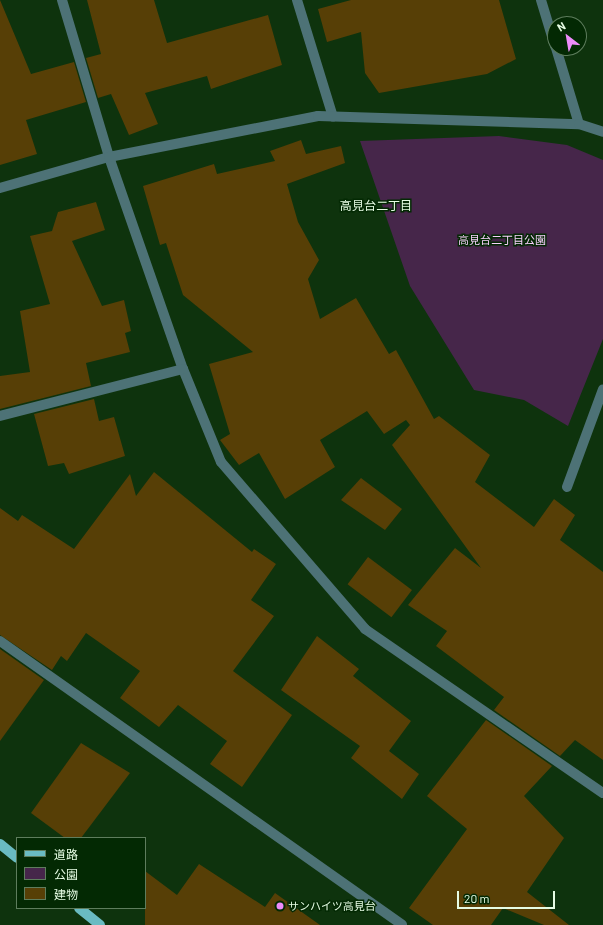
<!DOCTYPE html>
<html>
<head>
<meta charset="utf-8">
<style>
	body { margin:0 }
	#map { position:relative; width:603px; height:925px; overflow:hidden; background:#0e330d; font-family:Barlow,"Noto Sans JP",sans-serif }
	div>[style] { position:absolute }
	.green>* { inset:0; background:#46264a }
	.building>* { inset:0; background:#573f06; transform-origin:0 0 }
	.minor>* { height:10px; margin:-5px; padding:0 5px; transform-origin:5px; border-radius:5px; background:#4d7276 }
	.major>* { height:10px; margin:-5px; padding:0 5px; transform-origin:5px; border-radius:5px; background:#6abbc2 }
	.dots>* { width:11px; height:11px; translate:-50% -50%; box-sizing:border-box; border:2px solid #032903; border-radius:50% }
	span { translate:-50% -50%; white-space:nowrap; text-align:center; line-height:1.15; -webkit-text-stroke:3px #032903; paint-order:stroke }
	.park-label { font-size:11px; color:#f9d0fe }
	.poi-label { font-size:11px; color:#e6fce4 }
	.left { translate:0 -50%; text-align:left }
	.neighbourhood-label { font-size:12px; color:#e6fce4 }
	.legend { position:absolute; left:16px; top:837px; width:130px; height:72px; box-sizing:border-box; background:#032903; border:1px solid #5e7d5d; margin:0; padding:5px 7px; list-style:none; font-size:12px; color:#e6fce4 }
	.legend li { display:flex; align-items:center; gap:8px; height:20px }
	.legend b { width:20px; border:1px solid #5e7d5d }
	.north { position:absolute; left:547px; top:16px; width:40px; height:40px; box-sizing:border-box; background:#032903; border:1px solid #5e7d5d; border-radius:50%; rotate:329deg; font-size:11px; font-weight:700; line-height:16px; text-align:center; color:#e6fce4 }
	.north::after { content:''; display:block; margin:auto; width:14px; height:18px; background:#ed8cfa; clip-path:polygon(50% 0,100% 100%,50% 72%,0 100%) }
	.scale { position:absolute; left:457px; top:891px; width:98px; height:18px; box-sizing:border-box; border:2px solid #e6fce4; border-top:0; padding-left:5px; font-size:12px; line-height:14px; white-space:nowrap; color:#e6fce4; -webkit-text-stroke:3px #032903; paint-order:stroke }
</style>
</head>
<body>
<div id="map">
	<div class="green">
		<i style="clip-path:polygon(499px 136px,567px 145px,603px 160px,603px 339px,568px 426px,524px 400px,474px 390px,410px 286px,360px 141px)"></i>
	</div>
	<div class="building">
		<i style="clip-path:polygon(0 0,31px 74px,74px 62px,86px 102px,26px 120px,37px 154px,0 165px)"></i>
		<i style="clip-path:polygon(87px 0,154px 0,167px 43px,268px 15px,282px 65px,211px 89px,207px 76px,145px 93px,158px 124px,129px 135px,111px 94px,98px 98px,86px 58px,101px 54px)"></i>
		<i style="clip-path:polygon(351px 0,499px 0,516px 59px,487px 74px,379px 93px,365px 73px,361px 32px,327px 42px,318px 9px)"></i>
		<i style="clip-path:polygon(301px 140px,306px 154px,341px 146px,345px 163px,287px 184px,298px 222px,319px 260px,308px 279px,320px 319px,356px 298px,389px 354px,396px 350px,434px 419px,439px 416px,490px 455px,475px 482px,534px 527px,554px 499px,575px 515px,560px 540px,603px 572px,603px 760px,575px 740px,560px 756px,494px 710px,504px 697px,436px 646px,447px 631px,408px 605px,455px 548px,481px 568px,392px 445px,410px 425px,406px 420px,384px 434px,367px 411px,320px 440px,335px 467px,285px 499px,259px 453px,239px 465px,220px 440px,230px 434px,209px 364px,253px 352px,183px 295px,166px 243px,160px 245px,143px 186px,214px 164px,217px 174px,275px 161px,270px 151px)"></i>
		<i style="clip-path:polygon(96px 202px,105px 230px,72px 241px,102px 306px,124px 300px,131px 331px,125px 333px,130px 352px,86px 363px,91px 386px,0 409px,0 376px,30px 372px,20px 311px,50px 304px,30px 236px,52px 231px,58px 212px)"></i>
		<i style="clip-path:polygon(94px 399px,99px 421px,114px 417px,125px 456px,69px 474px,64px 463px,48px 466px,34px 414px)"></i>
		<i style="clip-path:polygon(154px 472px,252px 552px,254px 549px,276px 564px,251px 600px,274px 616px,233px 671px,292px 715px,242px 787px,210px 764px,227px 741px,178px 705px,159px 727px,120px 698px,140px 671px,86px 633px,67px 661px,61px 656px,52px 670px,0 635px,0 508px,18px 521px,22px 515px,74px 549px,130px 474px,136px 496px)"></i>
		<i style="clip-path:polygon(361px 478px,402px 509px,385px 530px,341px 500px)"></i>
		<i style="left:368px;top:557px;width:55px;height:34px;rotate:37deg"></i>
		<i style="clip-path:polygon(317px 636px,359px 669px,353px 676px,411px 721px,389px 751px,419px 774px,402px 799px,351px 758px,360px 746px,281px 690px)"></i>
		<i style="clip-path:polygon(0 649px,44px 680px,0 741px)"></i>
		<i style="clip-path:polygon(486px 720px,552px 766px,524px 796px,564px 838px,527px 892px,569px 925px,544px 925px,503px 908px,491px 925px,433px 925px,409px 908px,467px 829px,427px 796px)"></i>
		<i style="clip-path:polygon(81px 743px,130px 773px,81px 838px,65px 838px,31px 813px)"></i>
		<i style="clip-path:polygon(199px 864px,265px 907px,275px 893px,320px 925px,145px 925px,145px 871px,177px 895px)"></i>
	</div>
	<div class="minor">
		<i style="left:62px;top:0;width:164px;rotate:73.3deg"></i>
		<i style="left:109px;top:157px;width:225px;rotate:70.8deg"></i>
		<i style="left:183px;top:369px;width:100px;rotate:67.8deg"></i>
		<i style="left:221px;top:462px;width:221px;rotate:49.2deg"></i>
		<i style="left:365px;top:629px;width:289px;rotate:34.6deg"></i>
		<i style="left:297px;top:0;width:122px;rotate:72.9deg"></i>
		<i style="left:541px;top:0;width:48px;rotate:73.1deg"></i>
		<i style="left:556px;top:48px;width:79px;rotate:73.2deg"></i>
		<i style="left:0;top:188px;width:113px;rotate:-15.9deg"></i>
		<i style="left:109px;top:157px;width:213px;rotate:-11.1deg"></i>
		<i style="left:318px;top:116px;width:261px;rotate:1.8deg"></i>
		<i style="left:579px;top:124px;width:25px;rotate:18deg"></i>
		<i style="left:0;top:416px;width:189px;rotate:-14.4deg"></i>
		<i style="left:567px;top:487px;width:104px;rotate:-69.8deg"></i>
		<i style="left:0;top:641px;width:492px;rotate:35.2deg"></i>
	</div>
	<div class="major">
		<i style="left:0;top:844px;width:22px;rotate:39deg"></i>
		<i style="left:79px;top:908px;width:27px;rotate:39deg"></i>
	</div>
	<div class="dots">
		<i style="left:280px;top:906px;background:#ed8cfa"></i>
	</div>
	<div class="park-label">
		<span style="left:502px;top:240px">高見台二丁目公園</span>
	</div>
	<div class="poi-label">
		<span class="left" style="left:288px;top:906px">サンハイツ高見台</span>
	</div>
	<div class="neighbourhood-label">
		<span style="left:376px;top:206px">高見台二丁目</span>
	</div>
	<ul class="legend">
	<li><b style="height:5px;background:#6abbc2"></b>道路</li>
	<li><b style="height:11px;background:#46264a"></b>公園</li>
	<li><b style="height:11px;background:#573f06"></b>建物</li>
	</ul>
	<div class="north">N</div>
	<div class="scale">20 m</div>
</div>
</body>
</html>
